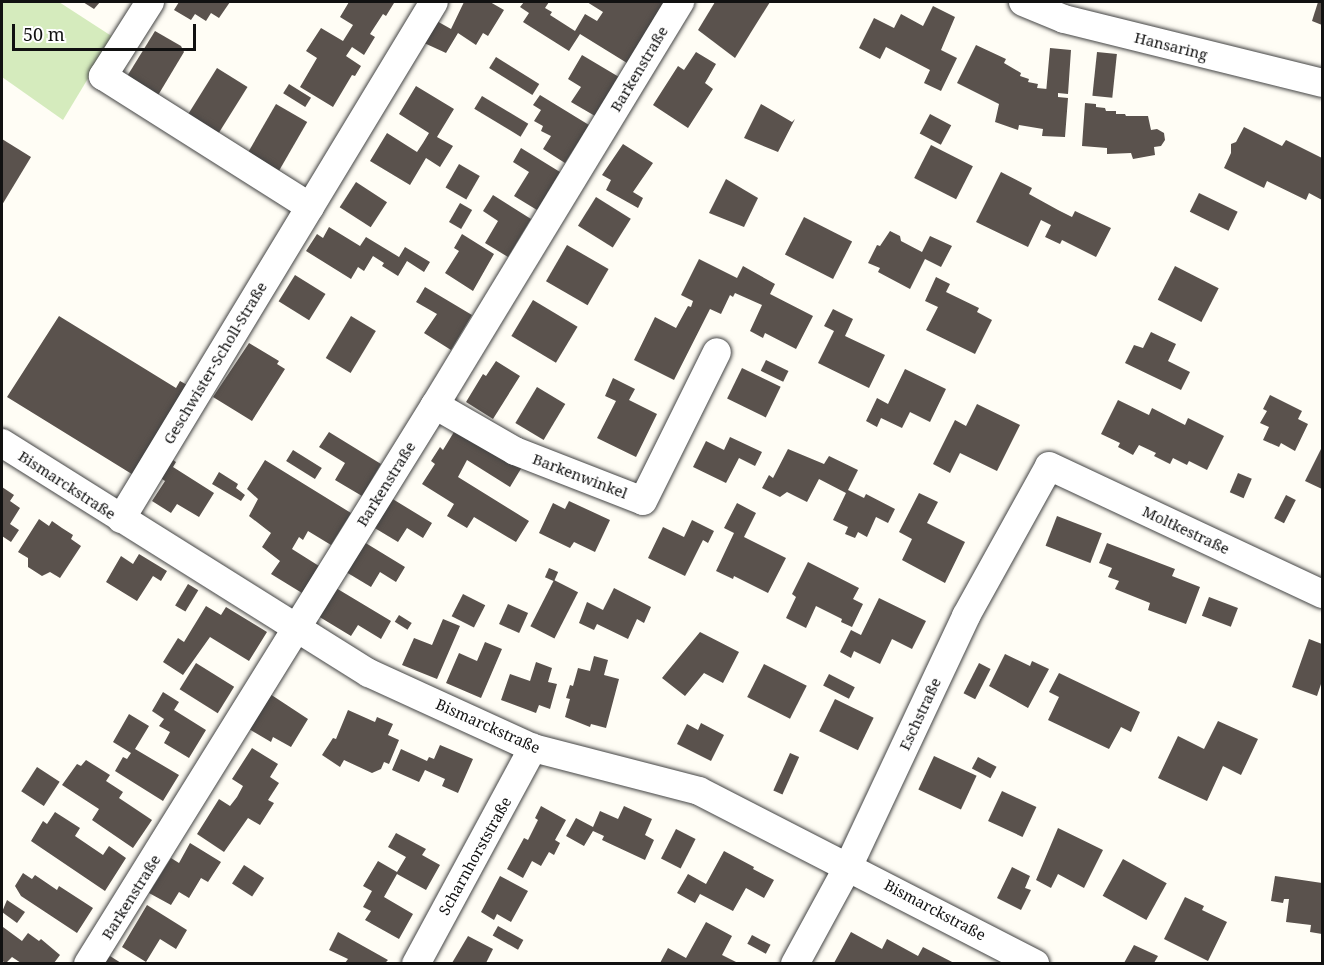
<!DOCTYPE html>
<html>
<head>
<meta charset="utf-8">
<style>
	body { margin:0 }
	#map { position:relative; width:1324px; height:965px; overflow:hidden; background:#fffdf5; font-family:"Noto Serif",serif }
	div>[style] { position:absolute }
	.green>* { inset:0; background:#d5ebbd }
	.building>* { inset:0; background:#5a524d; transform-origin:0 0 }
	.roads { filter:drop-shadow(0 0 2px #444) drop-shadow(0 0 2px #444) }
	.minor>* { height:28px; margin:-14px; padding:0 14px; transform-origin:14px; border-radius:14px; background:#fff }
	span { translate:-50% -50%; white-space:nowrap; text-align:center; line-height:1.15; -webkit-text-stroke:6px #fff; paint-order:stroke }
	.street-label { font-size:15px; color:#111 }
	.frame { position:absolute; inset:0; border:3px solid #111; pointer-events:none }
	.scale { position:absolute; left:12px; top:24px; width:184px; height:27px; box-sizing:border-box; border:3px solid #111; border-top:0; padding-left:8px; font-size:18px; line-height:21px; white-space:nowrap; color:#111; -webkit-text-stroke:4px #fff; paint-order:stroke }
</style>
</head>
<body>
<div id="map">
	<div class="green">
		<i style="clip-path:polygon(2px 2px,59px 2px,113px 37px,63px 120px,2px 77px)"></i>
	</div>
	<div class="building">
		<i style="clip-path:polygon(83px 2px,100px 2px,94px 9px)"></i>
		<i style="clip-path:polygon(179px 2px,230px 2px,219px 18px,211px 13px,206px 21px,195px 14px,191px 20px,174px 10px)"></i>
		<i style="clip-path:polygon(349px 2px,394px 3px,386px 16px,383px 14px,370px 34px,375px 37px,364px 55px,352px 47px,346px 56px,361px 66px,355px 76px,352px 75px,333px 107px,300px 87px,317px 58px,306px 51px,321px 28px,343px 41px,353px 25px,340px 17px)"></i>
		<i style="clip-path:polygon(464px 2px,490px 2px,504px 10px,488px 36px,483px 33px,476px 45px,458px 33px,446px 53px,422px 42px,435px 20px,451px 29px)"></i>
		<i style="clip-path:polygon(524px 2px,549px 2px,545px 8px,552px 12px,550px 15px,575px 31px,585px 14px,597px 21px,603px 12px,587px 2px,664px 2px,627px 63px,580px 34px,569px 51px,523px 22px,529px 13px,520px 7px)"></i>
		<i style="clip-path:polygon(715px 2px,770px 2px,735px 58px,698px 30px)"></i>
		<i style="clip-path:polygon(1318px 2px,1322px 2px,1322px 25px,1312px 21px)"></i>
		<i style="clip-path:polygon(933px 6px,955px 17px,941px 50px,957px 58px,941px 91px,924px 83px,930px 70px,886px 47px,880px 59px,859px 48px,874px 18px,894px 28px,901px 14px,923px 26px)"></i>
		<i style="clip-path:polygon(155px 31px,181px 46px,184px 52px,157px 97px,126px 78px)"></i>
		<i style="clip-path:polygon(976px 45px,1006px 59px,1004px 63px,1021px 73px,1020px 76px,1029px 79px,1028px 82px,1038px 84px,1037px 88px,1047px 89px,1046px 93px,1050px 48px,1071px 50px,1068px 94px,1058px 93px,1058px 97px,1068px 98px,1065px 137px,1042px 136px,1043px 129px,1019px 125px,1018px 130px,995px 122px,999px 104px,957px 83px)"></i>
		<i style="clip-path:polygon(696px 52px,716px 64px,705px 83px,713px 89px,688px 128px,653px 105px,678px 66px,684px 70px)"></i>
		<i style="left:1097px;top:52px;width:20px;height:44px;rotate:6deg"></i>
		<i style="clip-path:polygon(582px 55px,619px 77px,595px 116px,571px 102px,581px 87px,568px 79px)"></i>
		<i style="left:496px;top:57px;width:51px;height:13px;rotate:32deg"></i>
		<i style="left:217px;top:68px;width:36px;height:56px;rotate:32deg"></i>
		<i style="left:289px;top:84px;width:26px;height:11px;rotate:32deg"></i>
		<i style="clip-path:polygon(416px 86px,454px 109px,437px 137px,453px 146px,440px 167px,426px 158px,410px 185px,370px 161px,387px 133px,417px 152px,423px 143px,429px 133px,399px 114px)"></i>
		<i style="clip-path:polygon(540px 95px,589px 125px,565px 163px,543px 149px,551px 136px,541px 131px,543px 126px,534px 121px,541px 110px,533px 105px)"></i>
		<i style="left:482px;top:96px;width:54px;height:15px;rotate:31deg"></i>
		<i style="clip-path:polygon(1085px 103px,1096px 104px,1096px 107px,1105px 108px,1106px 111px,1116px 111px,1116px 114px,1125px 114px,1126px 116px,1148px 116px,1151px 130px,1157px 129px,1164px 133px,1165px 140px,1161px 146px,1154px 147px,1155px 155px,1133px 159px,1131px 153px,1107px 154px,1107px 148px,1082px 146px)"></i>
		<i style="left:276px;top:104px;width:36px;height:56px;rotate:30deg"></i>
		<i style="clip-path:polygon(761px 104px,792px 122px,795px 119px,778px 152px,744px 138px)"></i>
		<i style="left:930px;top:114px;width:24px;height:22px;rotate:28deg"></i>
		<i style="clip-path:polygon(1244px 127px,1282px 146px,1286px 140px,1322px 158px,1322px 200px,1309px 193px,1306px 200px,1267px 181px,1264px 188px,1224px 168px,1231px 153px,1231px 144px,1236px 142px)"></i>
		<i style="clip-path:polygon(2px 139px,31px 157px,2px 205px)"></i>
		<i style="clip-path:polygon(623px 144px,653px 163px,633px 192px,643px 198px,638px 208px,606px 190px,611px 180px,602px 175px)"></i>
		<i style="left:931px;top:145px;width:47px;height:37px;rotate:27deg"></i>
		<i style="clip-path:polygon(521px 148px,560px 172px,537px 210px,514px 196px,529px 172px,513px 162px)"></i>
		<i style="left:459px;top:164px;width:24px;height:27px;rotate:30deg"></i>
		<i style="clip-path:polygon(1001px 172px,1032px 188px,1029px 194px,1058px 210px,1072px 217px,1075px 211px,1111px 228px,1096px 257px,1062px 240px,1060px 244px,1045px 237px,1051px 225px,1041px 220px,1028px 247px,976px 222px)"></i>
		<i style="clip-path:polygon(726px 179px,758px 198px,744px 227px,709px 213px)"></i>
		<i style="left:356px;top:182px;width:37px;height:30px;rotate:33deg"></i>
		<i style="left:1199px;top:193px;width:43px;height:21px;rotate:26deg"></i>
		<i style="clip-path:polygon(493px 195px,531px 219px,508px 257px,485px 243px,498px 221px,483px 211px)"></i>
		<i style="left:596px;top:197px;width:41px;height:34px;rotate:32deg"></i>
		<i style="left:460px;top:203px;width:14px;height:22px;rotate:30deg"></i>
		<i style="left:804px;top:217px;width:54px;height:42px;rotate:27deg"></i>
		<i style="clip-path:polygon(329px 227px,360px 246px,366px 237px,399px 257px,405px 247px,430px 262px,424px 272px,407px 261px,398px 276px,382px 266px,384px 263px,373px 256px,364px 271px,358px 267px,351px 279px,306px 251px,317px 234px,323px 238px)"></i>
		<i style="clip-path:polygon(890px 231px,900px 236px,901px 241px,922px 252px,930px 236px,952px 246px,941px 267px,925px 259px,910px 289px,878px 272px,880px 268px,868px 263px,877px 245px,880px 246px)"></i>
		<i style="clip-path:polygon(462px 234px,494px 254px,473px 291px,445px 273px,459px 251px,454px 248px)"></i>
		<i style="left:567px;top:245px;width:48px;height:42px;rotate:30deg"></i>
		<i style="clip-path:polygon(699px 259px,737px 278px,743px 266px,775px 284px,770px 294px,813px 316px,796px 349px,765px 333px,763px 338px,750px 331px,762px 305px,735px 293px,733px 297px,730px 295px,721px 314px,710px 309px,674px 380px,634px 360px,655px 317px,676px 328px,688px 306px,691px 307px,693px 301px,681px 295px)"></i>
		<i style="left:1175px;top:266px;width:49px;height:38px;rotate:27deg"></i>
		<i style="left:295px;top:275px;width:36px;height:31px;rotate:32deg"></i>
		<i style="clip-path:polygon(936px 277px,950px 284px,946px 292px,979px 308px,977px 312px,992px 320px,975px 354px,926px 330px,938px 307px,925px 301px)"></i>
		<i style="clip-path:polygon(425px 287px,472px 315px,451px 350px,424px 333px,437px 314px,416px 302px)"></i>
		<i style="left:533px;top:300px;width:52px;height:42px;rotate:31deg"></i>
		<i style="clip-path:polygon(833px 309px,853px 319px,845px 336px,885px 355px,869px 388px,818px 363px,834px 331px,824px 326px)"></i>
		<i style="clip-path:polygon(59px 316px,176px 388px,180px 381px,189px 386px,135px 476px,7px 397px)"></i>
		<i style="left:351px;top:316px;width:29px;height:49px;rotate:31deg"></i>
		<i style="clip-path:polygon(1151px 332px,1176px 344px,1168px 361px,1190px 372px,1181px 390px,1125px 363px,1134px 345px,1143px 348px)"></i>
		<i style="clip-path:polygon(249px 343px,279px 361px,277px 364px,285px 369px,252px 421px,213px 397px)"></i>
		<i style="left:766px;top:360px;width:25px;height:12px;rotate:26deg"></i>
		<i style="clip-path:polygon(496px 361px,520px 376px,493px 419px,466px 402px,483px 374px,486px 376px)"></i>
		<i style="left:742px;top:368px;width:43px;height:34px;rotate:26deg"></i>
		<i style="clip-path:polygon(905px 369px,946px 389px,930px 422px,910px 412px,902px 428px,881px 418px,877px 427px,866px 421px,877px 398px,888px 404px)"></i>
		<i style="clip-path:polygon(613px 378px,635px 389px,629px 400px,657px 414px,636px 457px,597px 438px,616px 401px,605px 396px)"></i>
		<i style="left:537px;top:387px;width:33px;height:42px;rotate:31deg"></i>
		<i style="clip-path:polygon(1270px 395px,1302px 411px,1298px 419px,1308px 424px,1295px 451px,1281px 443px,1279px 447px,1263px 440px,1269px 427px,1260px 423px,1267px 411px,1263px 409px)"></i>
		<i style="clip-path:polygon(1118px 400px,1149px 415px,1152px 408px,1185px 425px,1188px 418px,1224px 436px,1207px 470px,1189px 461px,1187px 465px,1173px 458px,1170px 464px,1154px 456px,1156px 453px,1139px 445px,1133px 455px,1118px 447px,1120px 443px,1101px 434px)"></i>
		<i style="clip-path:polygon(977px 404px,1020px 425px,997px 471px,960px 453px,950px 473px,933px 464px,955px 420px,966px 426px)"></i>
		<i style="clip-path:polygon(457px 427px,522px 467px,510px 487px,467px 460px,458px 477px,529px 521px,516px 542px,474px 517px,467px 528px,447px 516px,454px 504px,422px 484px,435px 464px,431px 461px,440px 447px,443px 450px)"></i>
		<i style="clip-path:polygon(329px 432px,381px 464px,362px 496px,335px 480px,345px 463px,319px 447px)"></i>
		<i style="clip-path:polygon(730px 437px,762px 452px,755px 466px,739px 458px,726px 483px,693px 467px,706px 441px,724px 450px)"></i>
		<i style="clip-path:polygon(788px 449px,824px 464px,829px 456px,858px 470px,848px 490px,864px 498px,866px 494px,895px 509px,888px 523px,876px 517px,867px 537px,858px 532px,855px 538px,845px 534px,848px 527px,833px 520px,846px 493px,819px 479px,807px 502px,787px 492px,780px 497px,762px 488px,769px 475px,773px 478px)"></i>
		<i style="clip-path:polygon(1321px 449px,1322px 449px,1322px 489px,1305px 481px)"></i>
		<i style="left:293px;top:450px;width:34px;height:13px;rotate:32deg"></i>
		<i style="clip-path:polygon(167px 456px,176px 462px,173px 467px,214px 493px,199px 517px,177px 504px,171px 513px,152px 501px,165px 481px,156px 475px)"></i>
		<i style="clip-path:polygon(265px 460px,351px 513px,331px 545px,308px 531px,303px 540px,299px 537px,292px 549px,319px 566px,302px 593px,271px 574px,280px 561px,262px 547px,271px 533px,249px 516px,258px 499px,247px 489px)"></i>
		<i style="clip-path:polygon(219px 472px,238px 484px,236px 488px,245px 495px,241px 501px,212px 484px)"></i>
		<i style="left:1238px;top:473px;width:15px;height:21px;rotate:23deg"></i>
		<i style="clip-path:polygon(2px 487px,14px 495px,10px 501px,20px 508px,10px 524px,19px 530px,11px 542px,2px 536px)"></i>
		<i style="clip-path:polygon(919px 493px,938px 502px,927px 523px,965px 542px,945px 583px,902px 560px,912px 539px,899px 532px)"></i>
		<i style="left:1286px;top:495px;width:11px;height:26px;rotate:27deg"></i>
		<i style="clip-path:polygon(391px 498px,432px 523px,423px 538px,407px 528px,398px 542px,373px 527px)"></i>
		<i style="clip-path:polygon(569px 501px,610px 520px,595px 552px,574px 542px,570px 548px,539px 533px,553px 503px,565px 509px)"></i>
		<i style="clip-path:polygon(737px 503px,756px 513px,744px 537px,786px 558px,768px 593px,734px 576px,733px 579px,716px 571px,734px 533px,724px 528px)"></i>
		<i style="left:1057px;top:516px;width:48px;height:32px;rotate:21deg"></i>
		<i style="clip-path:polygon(39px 519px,49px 526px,52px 521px,62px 528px,73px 535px,71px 539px,81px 546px,60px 578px,50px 572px,42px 576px,28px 567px,28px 558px,18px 552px)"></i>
		<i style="clip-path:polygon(692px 520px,714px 531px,708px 543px,703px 540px,685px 576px,648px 558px,663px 527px,684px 537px)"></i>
		<i style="clip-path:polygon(364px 542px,405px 567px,396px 582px,380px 572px,371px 587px,346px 572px)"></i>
		<i style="clip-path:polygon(1107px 543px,1175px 569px,1172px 576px,1200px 587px,1186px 624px,1148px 610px,1150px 603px,1115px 589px,1119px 581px,1108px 577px,1112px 568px,1099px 563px)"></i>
		<i style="clip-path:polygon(139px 554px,167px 571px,161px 581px,153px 576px,137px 601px,106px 582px,121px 556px,133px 564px)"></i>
		<i style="clip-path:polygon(808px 562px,859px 588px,853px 599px,863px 604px,852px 627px,841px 622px,842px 619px,816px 606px,806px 628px,786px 618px,796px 597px,792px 594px)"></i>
		<i style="left:549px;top:568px;width:10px;height:10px;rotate:24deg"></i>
		<i style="left:554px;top:580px;width:27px;height:52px;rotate:27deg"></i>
		<i style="left:188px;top:584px;width:12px;height:25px;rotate:31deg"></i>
		<i style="clip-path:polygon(336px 588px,391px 621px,381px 639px,358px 625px,351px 636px,318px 616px)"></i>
		<i style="clip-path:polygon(614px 588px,651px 607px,644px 623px,637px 619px,628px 639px,597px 624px,594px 630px,579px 623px,587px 602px,603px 610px)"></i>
		<i style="left:463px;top:594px;width:25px;height:25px;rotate:27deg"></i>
		<i style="left:1209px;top:597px;width:31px;height:20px;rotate:21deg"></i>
		<i style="clip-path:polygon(879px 598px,926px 621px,912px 649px,892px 639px,880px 664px,854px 651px,851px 658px,840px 652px,851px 630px,861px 635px)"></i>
		<i style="left:508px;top:604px;width:22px;height:22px;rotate:24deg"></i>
		<i style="clip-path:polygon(206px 606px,221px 615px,226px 607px,267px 632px,249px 661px,210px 637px,183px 675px,163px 662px,178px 638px,184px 642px)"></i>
		<i style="left:399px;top:615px;width:15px;height:8px;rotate:32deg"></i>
		<i style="clip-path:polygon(443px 619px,460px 626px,437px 679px,402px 665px,414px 638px,432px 645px)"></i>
		<i style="clip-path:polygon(700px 632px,739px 652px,723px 683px,704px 673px,685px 696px,662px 678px)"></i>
		<i style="clip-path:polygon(1309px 639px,1322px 644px,1322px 681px,1317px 696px,1292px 687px)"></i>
		<i style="clip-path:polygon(485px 642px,502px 649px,481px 698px,446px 683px,459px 653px,477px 661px)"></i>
		<i style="clip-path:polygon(1005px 654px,1030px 666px,1032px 661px,1049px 669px,1028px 708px,989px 686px)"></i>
		<i style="clip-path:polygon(594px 656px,608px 660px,604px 675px,619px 679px,606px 728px,591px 724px,590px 727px,565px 717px,570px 699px,566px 698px,570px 685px,573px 686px,578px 668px,590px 671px)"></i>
		<i style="clip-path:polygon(536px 662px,552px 668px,548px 682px,557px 684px,550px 709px,539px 705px,536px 713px,501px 700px,510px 674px,530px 681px)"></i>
		<i style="left:196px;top:663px;width:45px;height:31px;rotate:32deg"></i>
		<i style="left:979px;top:663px;width:13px;height:34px;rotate:27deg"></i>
		<i style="left:764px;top:664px;width:48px;height:37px;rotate:27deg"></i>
		<i style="clip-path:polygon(1059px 673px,1140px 712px,1131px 732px,1121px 727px,1109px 749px,1048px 720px,1059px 697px,1049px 692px)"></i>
		<i style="left:829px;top:674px;width:29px;height:13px;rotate:27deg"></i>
		<i style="clip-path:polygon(163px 692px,179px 702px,174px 710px,206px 730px,189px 758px,164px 743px,170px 732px,159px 726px,164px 719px,152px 711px)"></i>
		<i style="clip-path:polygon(270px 694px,308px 719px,291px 747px,273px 737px,271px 742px,249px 729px)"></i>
		<i style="left:835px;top:699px;width:43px;height:36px;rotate:26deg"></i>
		<i style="clip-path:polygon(348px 710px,375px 722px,377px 717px,393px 724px,388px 735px,399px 740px,389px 764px,384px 762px,381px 769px,372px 773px,344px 760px,340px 767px,322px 755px,333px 738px,336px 739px)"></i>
		<i style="clip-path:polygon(129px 714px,149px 726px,135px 749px,179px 775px,163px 801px,115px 771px,123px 757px,127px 759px,131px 753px,113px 742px)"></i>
		<i style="clip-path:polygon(1218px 721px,1258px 739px,1241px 775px,1223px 766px,1207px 801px,1158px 778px,1178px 736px,1204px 749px)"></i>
		<i style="clip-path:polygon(701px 723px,724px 735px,711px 761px,677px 744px,687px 724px,698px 730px)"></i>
		<i style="clip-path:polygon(440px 745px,473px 759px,458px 793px,442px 786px,445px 779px,425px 770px,419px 782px,392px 770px,401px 749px,427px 761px,429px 757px,434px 759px)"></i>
		<i style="clip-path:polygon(252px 748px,278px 764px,270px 777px,279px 783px,268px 800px,274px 803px,260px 825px,248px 818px,224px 852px,197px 834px,219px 799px,230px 806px,237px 797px,243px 786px,232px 779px)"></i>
		<i style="left:790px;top:753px;width:10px;height:41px;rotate:24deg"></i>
		<i style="left:934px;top:756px;width:47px;height:37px;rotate:25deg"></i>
		<i style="left:978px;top:757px;width:21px;height:13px;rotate:28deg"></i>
		<i style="clip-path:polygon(86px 760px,110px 775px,106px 781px,123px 792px,119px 798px,152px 820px,133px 848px,92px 820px,99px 809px,62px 785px,77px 764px,81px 766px)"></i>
		<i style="left:37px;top:767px;width:27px;height:29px;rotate:33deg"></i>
		<i style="left:1002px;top:791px;width:38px;height:33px;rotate:25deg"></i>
		<i style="clip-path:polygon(541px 806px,566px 820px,555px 840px,560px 843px,554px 855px,549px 852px,541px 866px,532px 861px,523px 878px,507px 869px,524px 838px,528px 840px,538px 820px,535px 818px)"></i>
		<i style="clip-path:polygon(624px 806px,652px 819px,645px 835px,654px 840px,645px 860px,602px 840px,604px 836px,593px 831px,584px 846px,566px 836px,576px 818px,593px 827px,600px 811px,618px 819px)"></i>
		<i style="clip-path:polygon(55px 812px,80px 828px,75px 836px,103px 855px,109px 846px,126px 858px,105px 891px,31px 841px,43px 821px,47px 824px)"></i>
		<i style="clip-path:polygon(1058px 828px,1103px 850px,1084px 888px,1058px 874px,1051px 888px,1036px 880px)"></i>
		<i style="left:676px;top:829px;width:22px;height:33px;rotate:27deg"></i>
		<i style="clip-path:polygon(396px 833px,426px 849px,422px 855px,440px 865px,426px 890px,397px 874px,384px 897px,413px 914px,399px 939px,365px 920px,371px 911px,363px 907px,372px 891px,363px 886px,378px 861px,397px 872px,406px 857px,388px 847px)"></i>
		<i style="clip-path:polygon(190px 843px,221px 862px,208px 882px,201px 878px,189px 898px,179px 892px,171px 905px,149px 893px,171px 858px,179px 863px)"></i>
		<i style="clip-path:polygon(724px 851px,754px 867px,753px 869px,774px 880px,764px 898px,746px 888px,733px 911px,700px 894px,695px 903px,677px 893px,688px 874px,706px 884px)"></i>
		<i style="left:1123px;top:859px;width:50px;height:42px;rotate:29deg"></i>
		<i style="left:244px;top:865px;width:24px;height:22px;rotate:33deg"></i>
		<i style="clip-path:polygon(1012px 867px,1030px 876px,1025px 888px,1031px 890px,1021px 910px,997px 898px)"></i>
		<i style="clip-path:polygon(23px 873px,32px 879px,35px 875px,57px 890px,59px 886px,93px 908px,77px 933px,21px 896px,15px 886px)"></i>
		<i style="clip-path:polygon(500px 876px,528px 891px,511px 922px,497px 914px,494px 920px,481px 912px)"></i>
		<i style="clip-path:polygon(1275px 876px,1322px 883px,1322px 934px,1310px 932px,1311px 925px,1286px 922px,1289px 899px,1284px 899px,1283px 903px,1271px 901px)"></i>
		<i style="clip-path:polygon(1185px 897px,1204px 906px,1202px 910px,1227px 922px,1208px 961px,1164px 939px)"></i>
		<i style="clip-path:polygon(7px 900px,25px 912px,17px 923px,2px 912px)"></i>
		<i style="clip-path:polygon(147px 905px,187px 930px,176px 949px,160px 939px,146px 962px,122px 947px)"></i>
		<i style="clip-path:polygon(706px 922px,732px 936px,722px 955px,738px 963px,660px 963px,668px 948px,686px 958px)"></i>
		<i style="left:498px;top:926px;width:29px;height:11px;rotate:29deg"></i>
		<i style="clip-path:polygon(3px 927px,22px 941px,28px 933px,39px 941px,41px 939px,60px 955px,54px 963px,21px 963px,12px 957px,6px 963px,2px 961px)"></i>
		<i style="clip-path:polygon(338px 932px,388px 960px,385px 963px,345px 963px,348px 959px,329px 950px)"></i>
		<i style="clip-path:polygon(851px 932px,882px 949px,887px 939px,918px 956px,923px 947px,954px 963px,834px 963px)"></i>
		<i style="left:752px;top:935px;width:21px;height:10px;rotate:28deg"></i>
		<i style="clip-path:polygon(468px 936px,493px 949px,486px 963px,452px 963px)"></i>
		<i style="clip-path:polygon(1134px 945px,1158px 956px,1154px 963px,1124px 963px)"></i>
		<i style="clip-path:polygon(110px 956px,121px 963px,105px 963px)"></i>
	</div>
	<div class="roads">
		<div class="minor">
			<i style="left:150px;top:2px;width:88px;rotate:122.4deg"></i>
			<i style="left:103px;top:76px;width:245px;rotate:32.3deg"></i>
			<i style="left:1023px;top:2px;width:44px;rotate:22.5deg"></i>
			<i style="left:1064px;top:19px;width:266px;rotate:13.9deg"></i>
			<i style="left:435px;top:405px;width:92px;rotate:29.9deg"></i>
			<i style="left:515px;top:451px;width:137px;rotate:21.3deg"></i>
			<i style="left:643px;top:501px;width:166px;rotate:-63.6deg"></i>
			<i style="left:2px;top:443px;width:433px;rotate:32.1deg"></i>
			<i style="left:369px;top:673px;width:180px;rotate:24.6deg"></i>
			<i style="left:533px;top:748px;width:171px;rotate:14.5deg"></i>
			<i style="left:699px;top:791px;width:378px;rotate:27.2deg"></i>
			<i style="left:121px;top:519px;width:604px;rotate:-58.81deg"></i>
			<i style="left:88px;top:964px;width:658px;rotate:-58.17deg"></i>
			<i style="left:435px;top:405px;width:472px;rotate:-58.7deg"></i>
			<i style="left:416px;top:964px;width:246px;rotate:-61.6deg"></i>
			<i style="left:795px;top:964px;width:113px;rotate:-61.4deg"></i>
			<i style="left:849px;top:865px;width:275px;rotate:-64.8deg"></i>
			<i style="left:966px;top:616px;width:171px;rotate:-61deg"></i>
			<i style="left:1049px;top:466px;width:302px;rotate:25.1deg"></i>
		</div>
	</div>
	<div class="street-label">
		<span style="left:1171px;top:46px;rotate:14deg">Hansaring</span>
		<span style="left:639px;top:69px;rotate:-59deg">Barkenstraße</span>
		<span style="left:215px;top:363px;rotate:-59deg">Geschwister-Scholl-Straße</span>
		<span style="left:580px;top:476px;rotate:21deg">Barkenwinkel</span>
		<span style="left:386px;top:484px;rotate:-58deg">Barkenstraße</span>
		<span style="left:67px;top:485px;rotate:33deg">Bismarckstraße</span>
		<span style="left:1186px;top:530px;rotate:25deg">Moltkestraße</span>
		<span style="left:920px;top:714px;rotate:-65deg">Eschstraße</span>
		<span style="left:488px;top:726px;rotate:24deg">Bismarckstraße</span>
		<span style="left:475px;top:856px;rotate:-61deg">Scharnhorststraße</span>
		<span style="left:131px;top:897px;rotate:-58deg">Barkenstraße</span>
		<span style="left:935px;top:910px;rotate:28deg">Bismarckstraße</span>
	</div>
	<div class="frame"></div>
	<div class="scale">50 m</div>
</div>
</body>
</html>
